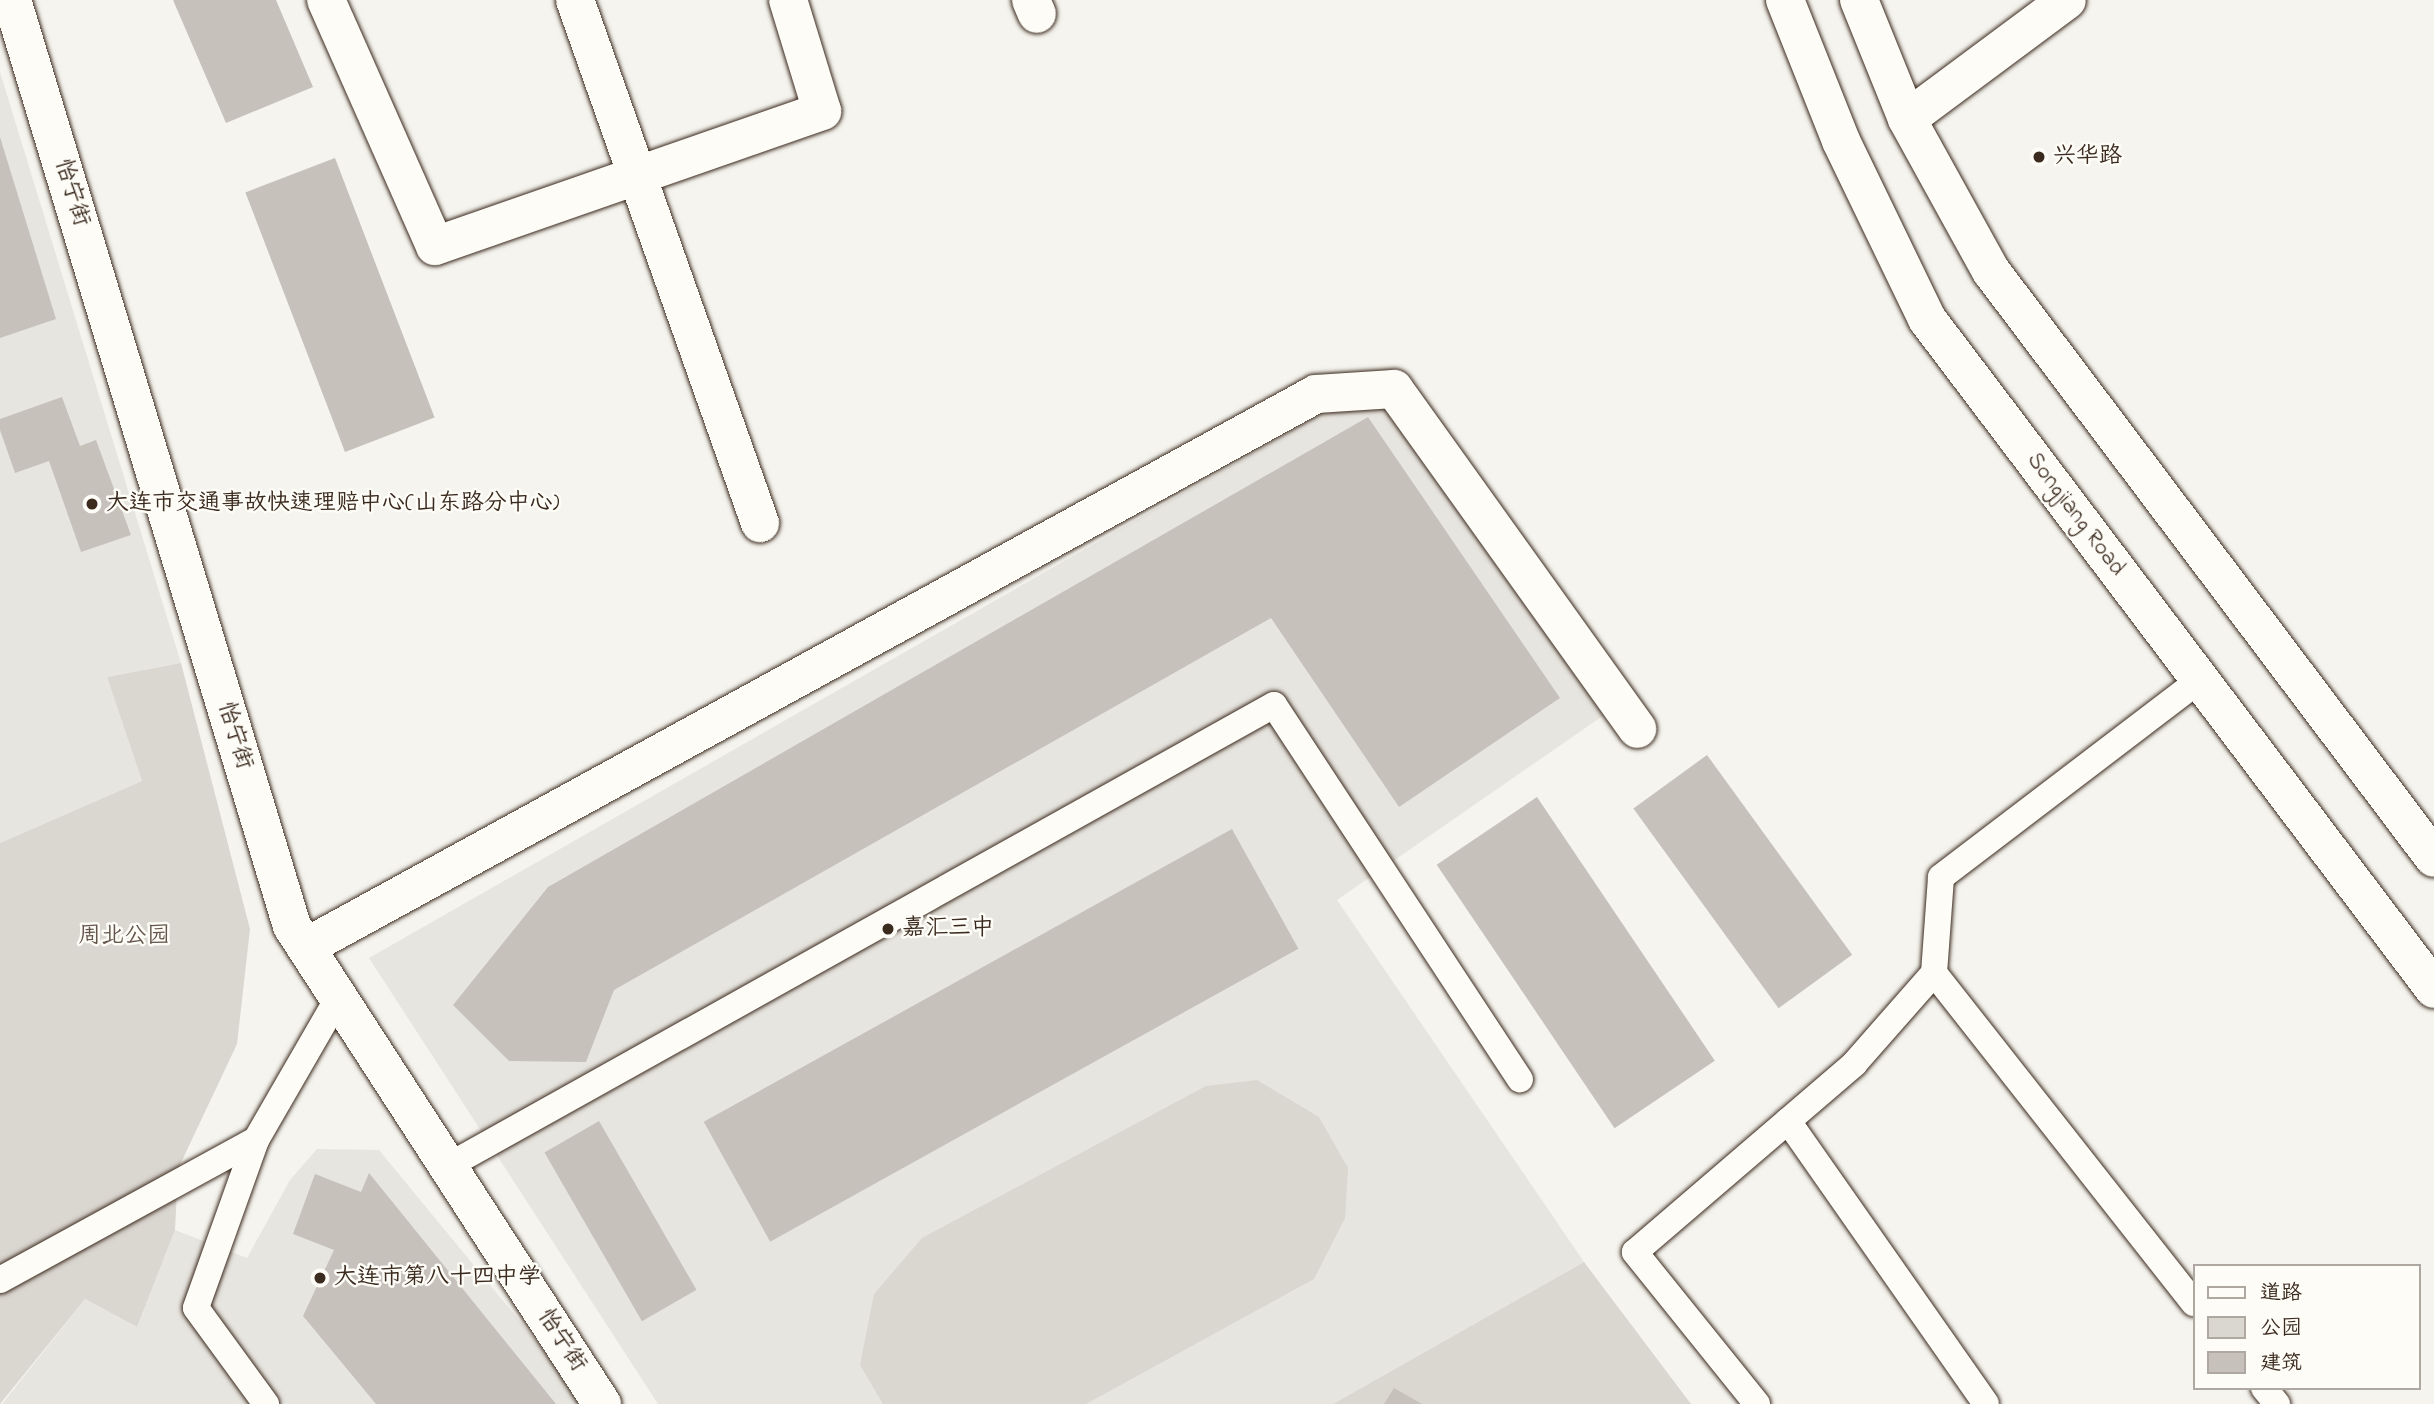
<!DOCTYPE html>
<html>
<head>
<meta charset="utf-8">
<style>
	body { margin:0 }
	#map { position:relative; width:2434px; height:1404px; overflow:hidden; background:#f5f4ee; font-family:"Indie Flower","LXGW WenKai TC",sans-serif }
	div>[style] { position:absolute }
	.built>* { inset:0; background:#e7e5df }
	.green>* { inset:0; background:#dad6d0 }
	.building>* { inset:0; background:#c7c1bb; transform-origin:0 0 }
	.roads { filter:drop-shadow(0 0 2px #3b2a1e) drop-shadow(0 0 2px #3b2a1e) }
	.service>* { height:26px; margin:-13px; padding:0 13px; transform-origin:13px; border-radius:13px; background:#fdfcf7 }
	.minor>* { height:38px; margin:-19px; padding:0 19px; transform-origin:19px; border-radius:19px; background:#fdfcf7 }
	.tertiary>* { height:38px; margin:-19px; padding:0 19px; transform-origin:19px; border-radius:19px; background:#fdfcf7 }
	.primary>* { height:38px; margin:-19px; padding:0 19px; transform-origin:19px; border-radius:19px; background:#fdfcf7 }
	.dots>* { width:19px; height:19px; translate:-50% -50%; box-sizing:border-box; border:4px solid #fdfcf7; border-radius:50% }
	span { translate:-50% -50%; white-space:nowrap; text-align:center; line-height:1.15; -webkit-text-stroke:5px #fdfcf7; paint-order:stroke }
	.poi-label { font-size:23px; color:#3b2a1e }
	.left { translate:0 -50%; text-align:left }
	.street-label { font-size:23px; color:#3b2a1e }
	.park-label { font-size:23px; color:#63554a }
	.legend { position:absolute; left:2193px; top:1264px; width:228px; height:126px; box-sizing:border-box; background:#fdfcf7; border:2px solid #afa8a0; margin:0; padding:9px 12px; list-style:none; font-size:21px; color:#3b2a1e }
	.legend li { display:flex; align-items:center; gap:14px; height:35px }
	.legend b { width:35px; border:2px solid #afa8a0 }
</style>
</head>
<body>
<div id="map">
	<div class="built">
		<i style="clip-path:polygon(0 72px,181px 663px,107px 677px,142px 781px,0 843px)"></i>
		<i style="clip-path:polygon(1387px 406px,1607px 713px,1337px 900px,1584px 1262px,1333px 1404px,658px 1404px,369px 958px,1327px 411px)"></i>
		<i style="clip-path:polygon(317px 1149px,379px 1150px,588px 1404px,2px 1404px,85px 1299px,137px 1327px,175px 1230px,247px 1258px,290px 1180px)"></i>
	</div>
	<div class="green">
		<i style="clip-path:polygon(181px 663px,250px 929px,237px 1044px,178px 1169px,175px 1230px,137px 1327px,85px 1299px,0 1404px,0 843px,142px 781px,107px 677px)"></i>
		<i style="clip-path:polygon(1257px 1080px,1319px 1117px,1348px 1168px,1345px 1218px,1314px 1279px,1086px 1404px,883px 1404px,860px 1365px,874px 1294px,922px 1238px,1206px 1086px)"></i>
		<i style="clip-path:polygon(1584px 1262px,1691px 1404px,1333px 1404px)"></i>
	</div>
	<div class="building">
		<i style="clip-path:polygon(173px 0,276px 0,313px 87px,226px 123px)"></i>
		<i style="clip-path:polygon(0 137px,56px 319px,0 338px)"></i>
		<i style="left:335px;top:158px;width:278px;height:96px;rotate:69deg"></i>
		<i style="clip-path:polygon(62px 397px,80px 446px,96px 440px,131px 535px,81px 552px,49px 461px,15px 473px,0 430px,0 419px)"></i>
		<i style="clip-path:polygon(1368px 417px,1560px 698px,1399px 807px,1271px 618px,614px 990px,586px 1062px,509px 1061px,453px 1005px,548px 887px)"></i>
		<i style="left:1707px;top:755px;width:247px;height:91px;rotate:54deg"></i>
		<i style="left:1537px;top:797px;width:318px;height:121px;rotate:56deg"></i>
		<i style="left:1232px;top:829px;width:137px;height:604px;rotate:61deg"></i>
		<i style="left:599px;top:1121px;width:195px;height:63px;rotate:60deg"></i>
		<i style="clip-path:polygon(369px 1173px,556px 1404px,376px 1404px,303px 1316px,334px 1250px,293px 1234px,315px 1174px,361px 1192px)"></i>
		<i style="clip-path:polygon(1394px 1388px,1422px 1404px,1384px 1404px)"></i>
	</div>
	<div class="roads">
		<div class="service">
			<i style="left:1934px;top:973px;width:420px;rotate:51.8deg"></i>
			<i style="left:1788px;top:1121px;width:345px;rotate:55deg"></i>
			<i style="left:256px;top:1140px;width:178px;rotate:109.7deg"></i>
			<i style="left:196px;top:1308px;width:119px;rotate:53.9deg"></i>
			<i style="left:448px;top:1166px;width:946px;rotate:-29.17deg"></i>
			<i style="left:1274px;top:705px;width:448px;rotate:56.7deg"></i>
			<i style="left:0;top:1280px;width:292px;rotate:-28.7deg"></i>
			<i style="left:256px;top:1140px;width:164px;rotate:-60deg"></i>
			<i style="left:2264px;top:1388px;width:21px;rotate:51deg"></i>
			<i style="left:1757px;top:1404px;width:195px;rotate:-128.8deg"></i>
			<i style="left:1635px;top:1252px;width:289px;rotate:-40.6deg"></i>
			<i style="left:1854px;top:1064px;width:121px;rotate:-48.7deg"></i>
			<i style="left:1934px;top:973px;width:96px;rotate:-85.8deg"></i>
			<i style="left:1941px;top:877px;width:325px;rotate:-37.3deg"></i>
		</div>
		<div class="minor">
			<i style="left:326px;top:0;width:269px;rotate:66.1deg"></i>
			<i style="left:435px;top:246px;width:410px;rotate:-19.2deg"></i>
			<i style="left:822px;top:111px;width:116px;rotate:-107deg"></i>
			<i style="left:575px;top:0;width:555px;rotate:70.52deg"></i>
			<i style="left:1031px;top:0;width:15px;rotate:67deg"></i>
			<i style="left:1907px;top:119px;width:199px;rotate:-36.6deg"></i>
			<i style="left:306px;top:947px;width:1151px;rotate:-28.7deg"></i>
			<i style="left:1316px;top:394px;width:78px;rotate:-3.7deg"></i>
			<i style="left:1394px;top:389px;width:418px;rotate:54.4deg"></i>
		</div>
		<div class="tertiary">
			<i style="left:12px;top:0;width:967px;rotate:73.18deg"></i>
			<i style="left:292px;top:926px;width:570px;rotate:57.04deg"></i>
		</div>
		<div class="primary">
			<i style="left:1785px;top:0;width:152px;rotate:68.3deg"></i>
			<i style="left:1841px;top:141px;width:198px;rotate:64.2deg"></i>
			<i style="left:1927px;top:319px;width:840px;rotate:52.88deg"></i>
			<i style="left:1859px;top:0;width:128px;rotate:68deg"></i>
			<i style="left:1907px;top:119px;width:174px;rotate:61.1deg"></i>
			<i style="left:1991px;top:271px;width:735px;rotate:52.96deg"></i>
		</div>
	</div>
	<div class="dots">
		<i style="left:2039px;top:157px;background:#3b2a1e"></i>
		<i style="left:92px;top:504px;background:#3b2a1e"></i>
		<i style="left:888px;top:929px;background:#3b2a1e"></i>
		<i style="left:320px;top:1278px;background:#3b2a1e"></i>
	</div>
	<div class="poi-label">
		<span class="left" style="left:2053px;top:157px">兴华路</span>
		<span class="left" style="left:106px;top:504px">大连市交通事故快速理赔中心(山东路分中心)</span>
		<span class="left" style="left:902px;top:929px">嘉汇三中</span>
		<span class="left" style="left:334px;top:1278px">大连市第八十四中学</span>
	</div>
	<div class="street-label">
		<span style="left:71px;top:193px;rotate:73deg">怡宁街</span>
		<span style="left:2075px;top:515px;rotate:53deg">Songjiang Road</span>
		<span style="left:234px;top:736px;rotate:73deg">怡宁街</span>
		<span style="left:561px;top:1341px;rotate:57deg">怡宁街</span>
	</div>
	<div class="park-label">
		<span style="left:124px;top:937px">周北公园</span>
	</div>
	<ul class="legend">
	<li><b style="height:9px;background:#fdfcf7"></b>道路</li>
	<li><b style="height:19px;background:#dad6d0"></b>公园</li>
	<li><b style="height:19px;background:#c7c1bb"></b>建筑</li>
	</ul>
</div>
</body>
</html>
